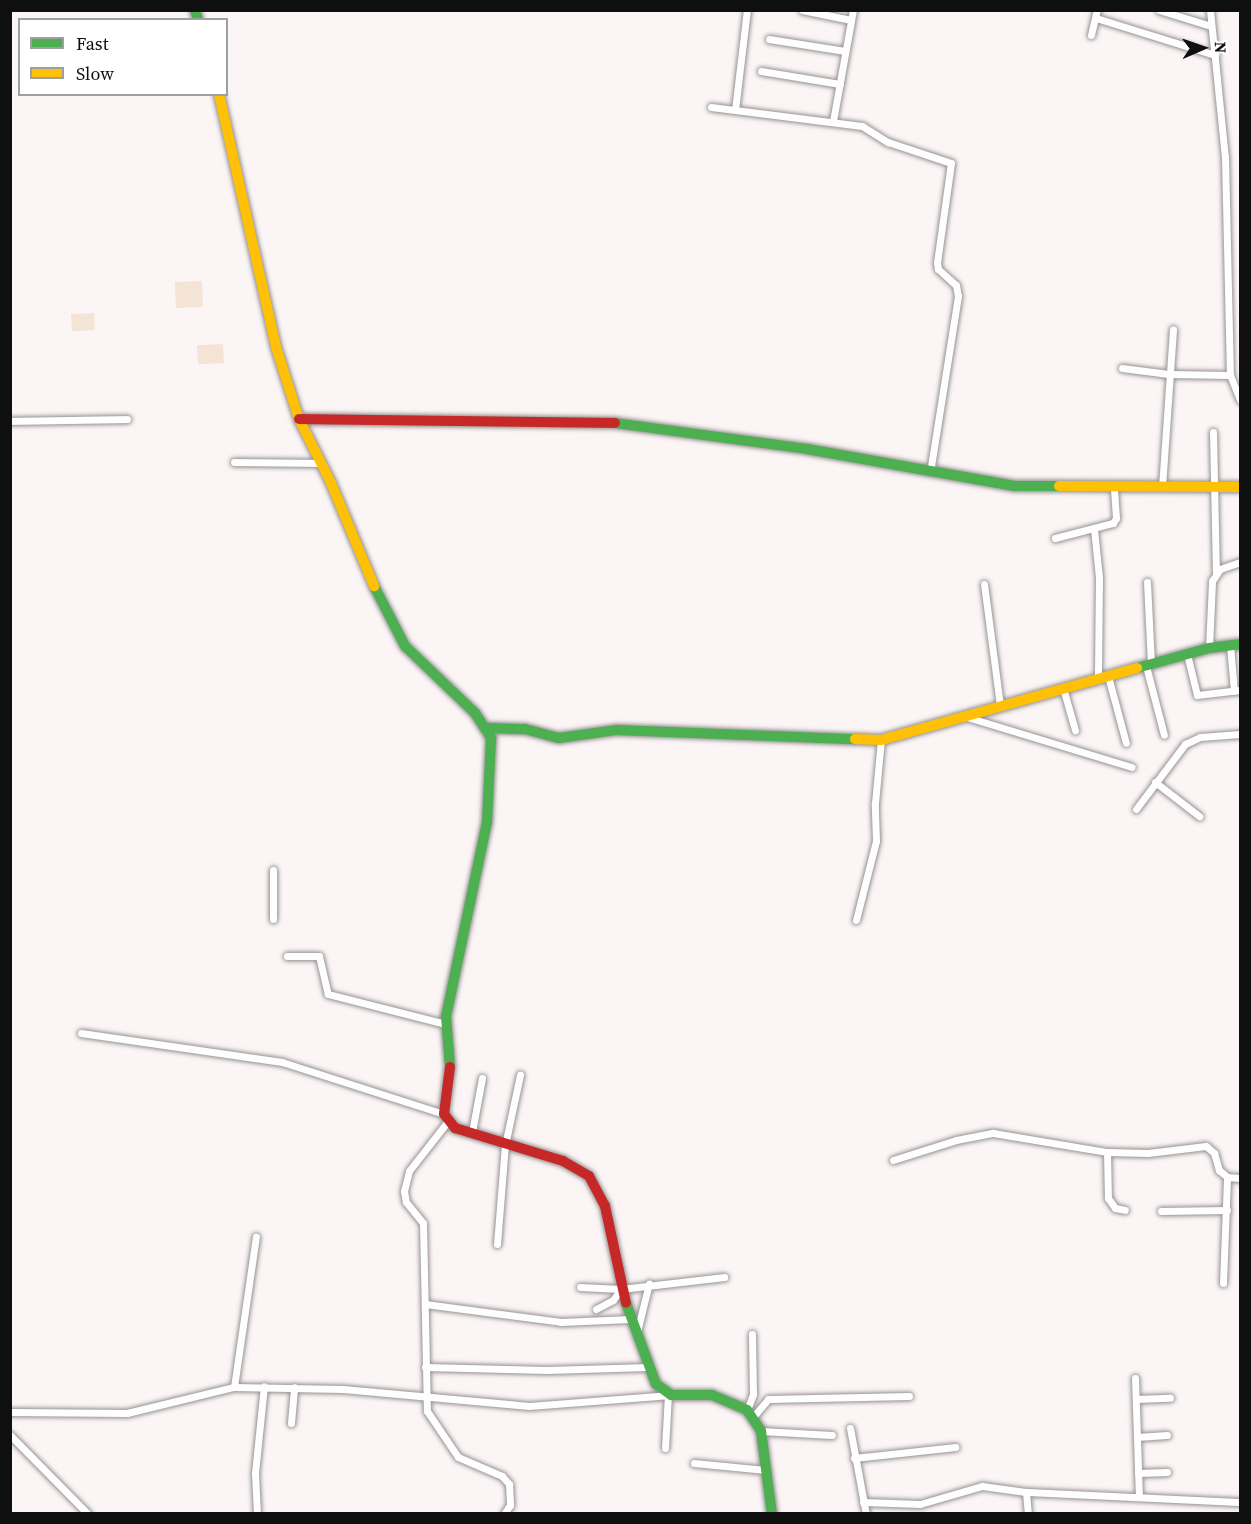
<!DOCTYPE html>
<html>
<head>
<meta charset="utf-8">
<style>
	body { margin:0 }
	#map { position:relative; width:1251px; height:1524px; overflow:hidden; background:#fcf5f6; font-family:"Source Serif 4",serif }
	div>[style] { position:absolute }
	.green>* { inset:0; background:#f3e4d5; transform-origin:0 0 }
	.roads { filter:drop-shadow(0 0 2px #969393) drop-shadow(0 0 2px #969393) }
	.street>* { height:7px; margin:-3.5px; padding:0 3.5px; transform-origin:3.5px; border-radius:3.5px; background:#fffefe }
	.fast>* { height:10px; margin:-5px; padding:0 5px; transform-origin:5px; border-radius:5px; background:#4caf50 }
	.slow>* { height:10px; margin:-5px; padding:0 5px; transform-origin:5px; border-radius:5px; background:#ffc107 }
	.jam>* { height:10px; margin:-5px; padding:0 5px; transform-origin:5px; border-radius:5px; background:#c62828 }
	span { translate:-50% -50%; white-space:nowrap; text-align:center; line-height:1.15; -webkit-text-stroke:6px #fff; paint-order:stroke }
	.frame { position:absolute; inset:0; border:12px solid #0f0f0f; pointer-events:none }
	.legend { position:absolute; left:18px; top:18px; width:210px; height:78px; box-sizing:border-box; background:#fff; border:2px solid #9f9f9f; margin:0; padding:8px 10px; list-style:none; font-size:18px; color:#0f0f0f }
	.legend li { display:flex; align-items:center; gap:12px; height:30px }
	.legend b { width:30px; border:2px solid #9f9f9f }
	.north { position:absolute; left:1173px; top:18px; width:60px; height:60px; -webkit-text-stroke:4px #fff; paint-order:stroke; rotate:88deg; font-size:16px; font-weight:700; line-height:24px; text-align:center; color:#0f0f0f }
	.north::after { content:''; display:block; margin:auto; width:21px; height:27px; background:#0f0f0f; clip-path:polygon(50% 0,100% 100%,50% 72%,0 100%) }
</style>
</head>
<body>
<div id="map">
	<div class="green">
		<i style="left:202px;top:281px;width:26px;height:27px;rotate:88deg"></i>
		<i style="left:94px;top:313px;width:17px;height:23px;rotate:87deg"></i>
		<i style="left:223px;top:344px;width:19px;height:26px;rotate:87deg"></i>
	</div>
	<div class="roads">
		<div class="street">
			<i style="left:802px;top:10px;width:50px;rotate:11.5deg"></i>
			<i style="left:1159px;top:10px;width:54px;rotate:17.1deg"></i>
			<i style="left:1210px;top:10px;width:148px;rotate:84.2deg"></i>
			<i style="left:1225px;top:157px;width:218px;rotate:88.7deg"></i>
			<i style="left:1230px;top:375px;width:27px;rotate:68deg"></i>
			<i style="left:1096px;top:18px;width:125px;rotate:17.3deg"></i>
			<i style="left:1091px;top:35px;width:26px;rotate:-77deg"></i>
			<i style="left:769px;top:39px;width:77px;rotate:9deg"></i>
			<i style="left:761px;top:71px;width:80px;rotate:9.3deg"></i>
			<i style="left:711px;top:107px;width:152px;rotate:7.2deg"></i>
			<i style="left:862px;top:126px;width:31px;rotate:32deg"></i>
			<i style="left:888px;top:142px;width:66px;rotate:18.4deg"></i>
			<i style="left:951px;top:163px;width:100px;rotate:98deg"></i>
			<i style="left:937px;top:262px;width:7px;rotate:82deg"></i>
			<i style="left:938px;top:269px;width:24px;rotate:42deg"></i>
			<i style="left:956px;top:285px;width:11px;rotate:80deg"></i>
			<i style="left:958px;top:296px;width:178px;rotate:99deg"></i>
			<i style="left:735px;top:110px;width:101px;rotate:-83.2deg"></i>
			<i style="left:833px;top:121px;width:113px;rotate:-79.8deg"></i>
			<i style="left:1122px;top:368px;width:47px;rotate:7.3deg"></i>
			<i style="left:1169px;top:374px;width:61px;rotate:0.9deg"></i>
			<i style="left:10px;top:421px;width:117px;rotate:-1deg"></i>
			<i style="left:1213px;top:432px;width:142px;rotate:88.8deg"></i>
			<i style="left:234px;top:462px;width:87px;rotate:0.7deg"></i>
			<i style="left:1162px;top:487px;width:158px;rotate:-86deg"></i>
			<i style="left:1094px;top:529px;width:48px;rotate:84.1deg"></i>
			<i style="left:1099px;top:577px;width:101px;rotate:90.6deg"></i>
			<i style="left:1055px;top:538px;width:60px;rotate:-14.5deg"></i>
			<i style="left:1113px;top:523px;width:6px;rotate:-59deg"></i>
			<i style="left:1116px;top:518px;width:30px;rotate:-94deg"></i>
			<i style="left:1147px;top:582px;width:82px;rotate:87.2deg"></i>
			<i style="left:984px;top:584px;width:123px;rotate:82.5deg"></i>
			<i style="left:1230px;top:645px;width:46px;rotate:85deg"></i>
			<i style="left:1209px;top:648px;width:67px;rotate:-87.4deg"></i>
			<i style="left:1212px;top:581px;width:14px;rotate:-56deg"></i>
			<i style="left:1220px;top:569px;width:21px;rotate:-19deg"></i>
			<i style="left:1187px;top:654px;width:42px;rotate:76.3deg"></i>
			<i style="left:1197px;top:695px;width:43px;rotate:-6.6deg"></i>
			<i style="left:1146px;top:666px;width:71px;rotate:75.4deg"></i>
			<i style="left:1108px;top:676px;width:69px;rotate:75deg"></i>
			<i style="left:1063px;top:688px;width:44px;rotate:74.1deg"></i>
			<i style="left:967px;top:717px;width:172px;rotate:16.9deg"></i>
			<i style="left:1155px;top:782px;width:56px;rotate:37.7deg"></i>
			<i style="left:1136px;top:809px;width:81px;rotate:-53deg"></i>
			<i style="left:1185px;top:744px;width:17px;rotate:-25deg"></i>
			<i style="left:1200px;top:737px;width:40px;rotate:-4.3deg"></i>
			<i style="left:273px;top:870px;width:49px;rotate:90deg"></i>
			<i style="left:856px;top:920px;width:81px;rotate:-75.8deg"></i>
			<i style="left:876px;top:841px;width:38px;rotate:-92deg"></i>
			<i style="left:875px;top:803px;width:63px;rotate:-84.6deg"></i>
			<i style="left:287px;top:956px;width:32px"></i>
			<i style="left:319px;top:956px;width:39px;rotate:77deg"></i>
			<i style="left:328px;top:994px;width:122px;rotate:14.3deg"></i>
			<i style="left:81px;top:1033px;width:203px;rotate:8.2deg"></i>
			<i style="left:282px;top:1062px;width:170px;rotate:17.8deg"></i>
			<i style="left:448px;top:1121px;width:63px;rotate:128deg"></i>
			<i style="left:409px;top:1171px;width:21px;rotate:104deg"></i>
			<i style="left:404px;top:1191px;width:11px;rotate:80deg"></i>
			<i style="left:406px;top:1202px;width:27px;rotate:51deg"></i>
			<i style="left:423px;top:1223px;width:188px;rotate:88.8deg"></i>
			<i style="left:427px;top:1411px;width:55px;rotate:56deg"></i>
			<i style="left:458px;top:1457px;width:48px;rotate:23.4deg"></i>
			<i style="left:502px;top:1476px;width:11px;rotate:49deg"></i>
			<i style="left:509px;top:1484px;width:21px;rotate:87deg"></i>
			<i style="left:510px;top:1505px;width:11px;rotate:124deg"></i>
			<i style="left:472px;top:1132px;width:55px;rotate:-79.5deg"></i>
			<i style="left:1107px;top:1152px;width:46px;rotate:88.8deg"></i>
			<i style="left:1108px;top:1198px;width:12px;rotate:55deg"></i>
			<i style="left:1115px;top:1208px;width:10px;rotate:11deg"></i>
			<i style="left:893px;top:1160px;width:66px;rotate:-17.6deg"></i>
			<i style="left:956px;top:1140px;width:38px;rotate:-11deg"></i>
			<i style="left:993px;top:1133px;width:116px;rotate:9.5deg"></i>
			<i style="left:1107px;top:1152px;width:41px;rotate:1.4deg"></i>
			<i style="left:1148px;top:1153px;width:58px;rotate:-6.9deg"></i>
			<i style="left:1206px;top:1146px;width:11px;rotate:41deg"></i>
			<i style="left:1214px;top:1153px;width:18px;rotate:74deg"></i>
			<i style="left:1219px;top:1170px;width:11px;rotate:41deg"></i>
			<i style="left:1227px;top:1177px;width:13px;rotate:4deg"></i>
			<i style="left:1161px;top:1211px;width:66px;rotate:-0.9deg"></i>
			<i style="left:497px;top:1244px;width:99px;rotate:-85.4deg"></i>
			<i style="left:505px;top:1145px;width:72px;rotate:-77.9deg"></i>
			<i style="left:1223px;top:1283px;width:106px;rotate:-87.8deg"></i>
			<i style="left:580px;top:1287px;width:41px;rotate:2.8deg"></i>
			<i style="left:621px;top:1289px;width:104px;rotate:-6.6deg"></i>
			<i style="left:425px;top:1304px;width:137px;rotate:7.5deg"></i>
			<i style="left:561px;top:1322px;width:69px;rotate:-2.5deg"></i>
			<i style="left:596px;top:1309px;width:19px;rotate:-28deg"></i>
			<i style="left:613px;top:1300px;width:14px;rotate:-54deg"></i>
			<i style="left:637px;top:1332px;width:50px;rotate:-76.2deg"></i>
			<i style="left:425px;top:1367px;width:122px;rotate:1.4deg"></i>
			<i style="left:547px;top:1370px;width:101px;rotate:-1.7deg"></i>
			<i style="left:1135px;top:1378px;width:118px;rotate:88.1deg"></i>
			<i style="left:234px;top:1387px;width:152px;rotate:-81.7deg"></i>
			<i style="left:1136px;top:1399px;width:34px;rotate:-2deg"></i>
			<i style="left:747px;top:1410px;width:17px;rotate:-69deg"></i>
			<i style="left:753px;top:1394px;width:60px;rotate:-91deg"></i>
			<i style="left:10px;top:1412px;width:117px;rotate:0.5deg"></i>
			<i style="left:127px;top:1413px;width:110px;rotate:-13.7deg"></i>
			<i style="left:234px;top:1387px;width:109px;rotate:1.1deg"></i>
			<i style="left:343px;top:1389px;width:187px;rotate:5.2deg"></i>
			<i style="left:529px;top:1406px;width:142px;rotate:-4.4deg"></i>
			<i style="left:753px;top:1417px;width:23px;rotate:-50deg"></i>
			<i style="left:768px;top:1399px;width:141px;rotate:-1.2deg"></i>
			<i style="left:291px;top:1423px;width:36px;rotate:-85deg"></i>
			<i style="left:850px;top:1428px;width:87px;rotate:79.5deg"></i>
			<i style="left:761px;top:1431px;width:71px;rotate:3.2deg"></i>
			<i style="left:10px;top:1435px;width:111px;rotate:45.4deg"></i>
			<i style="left:1137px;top:1437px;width:30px;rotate:-4deg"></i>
			<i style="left:665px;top:1448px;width:53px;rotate:-86.8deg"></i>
			<i style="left:854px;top:1458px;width:102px;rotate:-6.2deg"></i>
			<i style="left:694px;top:1463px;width:72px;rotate:5.6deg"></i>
			<i style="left:1138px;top:1473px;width:29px;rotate:-2deg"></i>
			<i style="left:1026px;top:1492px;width:22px;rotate:85deg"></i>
			<i style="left:863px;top:1502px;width:57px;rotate:2deg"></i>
			<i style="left:920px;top:1504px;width:65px;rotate:-16.2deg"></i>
			<i style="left:982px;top:1486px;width:44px;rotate:7.8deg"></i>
			<i style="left:1026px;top:1492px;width:214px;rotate:2.7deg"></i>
			<i style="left:257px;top:1514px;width:41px;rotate:-92.8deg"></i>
			<i style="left:255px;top:1473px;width:87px;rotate:-84.1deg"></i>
		</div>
		<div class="fast">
			<i style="left:195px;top:10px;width:10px;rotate:73deg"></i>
			<i style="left:615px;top:423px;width:194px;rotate:7.7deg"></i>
			<i style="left:807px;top:449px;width:211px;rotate:10.1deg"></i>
			<i style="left:1015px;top:486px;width:44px"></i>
			<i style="left:374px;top:586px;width:68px;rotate:62.7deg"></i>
			<i style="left:405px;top:646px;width:97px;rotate:43.7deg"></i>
			<i style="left:475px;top:713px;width:30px;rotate:57deg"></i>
			<i style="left:491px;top:738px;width:84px;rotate:92.7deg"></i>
			<i style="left:487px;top:822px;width:198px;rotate:101.9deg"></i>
			<i style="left:446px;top:1016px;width:51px;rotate:85.5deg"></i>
			<i style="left:1137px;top:668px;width:75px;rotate:-15.5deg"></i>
			<i style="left:1209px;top:648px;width:31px;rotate:-7deg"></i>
			<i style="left:487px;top:728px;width:38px;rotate:2deg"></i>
			<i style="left:525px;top:729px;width:35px;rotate:15deg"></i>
			<i style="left:559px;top:738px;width:59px;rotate:-7.9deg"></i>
			<i style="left:617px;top:730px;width:238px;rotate:2.2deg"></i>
			<i style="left:626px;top:1303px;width:86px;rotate:69.7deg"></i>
			<i style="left:656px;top:1384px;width:19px;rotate:36deg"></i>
			<i style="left:671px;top:1395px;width:41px"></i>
			<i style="left:712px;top:1395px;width:38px;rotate:23deg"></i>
			<i style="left:747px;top:1410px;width:25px;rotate:56deg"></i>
			<i style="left:761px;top:1431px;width:84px;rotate:82.5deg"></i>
		</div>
		<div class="slow">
			<i style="left:219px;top:94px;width:259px;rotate:77.3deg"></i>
			<i style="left:276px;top:347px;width:76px;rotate:72.3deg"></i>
			<i style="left:299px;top:419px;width:72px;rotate:63.4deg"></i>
			<i style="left:331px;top:483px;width:112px;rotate:67.3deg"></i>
			<i style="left:1059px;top:486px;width:181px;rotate:0.3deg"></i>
			<i style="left:855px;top:739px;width:26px;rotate:2deg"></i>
			<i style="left:881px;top:740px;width:266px;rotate:-15.7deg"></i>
		</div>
		<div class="jam">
			<i style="left:299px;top:419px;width:316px;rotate:0.7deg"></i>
			<i style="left:450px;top:1067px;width:47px;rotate:97.3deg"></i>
			<i style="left:444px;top:1114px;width:18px;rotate:52deg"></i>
			<i style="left:455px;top:1128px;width:113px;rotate:17deg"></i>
			<i style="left:563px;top:1161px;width:30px;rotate:30deg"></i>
			<i style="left:589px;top:1176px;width:34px;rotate:62deg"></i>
			<i style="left:605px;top:1206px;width:99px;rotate:77.8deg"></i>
		</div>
	</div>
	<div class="frame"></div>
	<ul class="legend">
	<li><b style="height:8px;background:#4caf50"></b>Fast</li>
	<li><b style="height:8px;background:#ffc107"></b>Slow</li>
	</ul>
	<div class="north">N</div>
</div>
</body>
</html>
